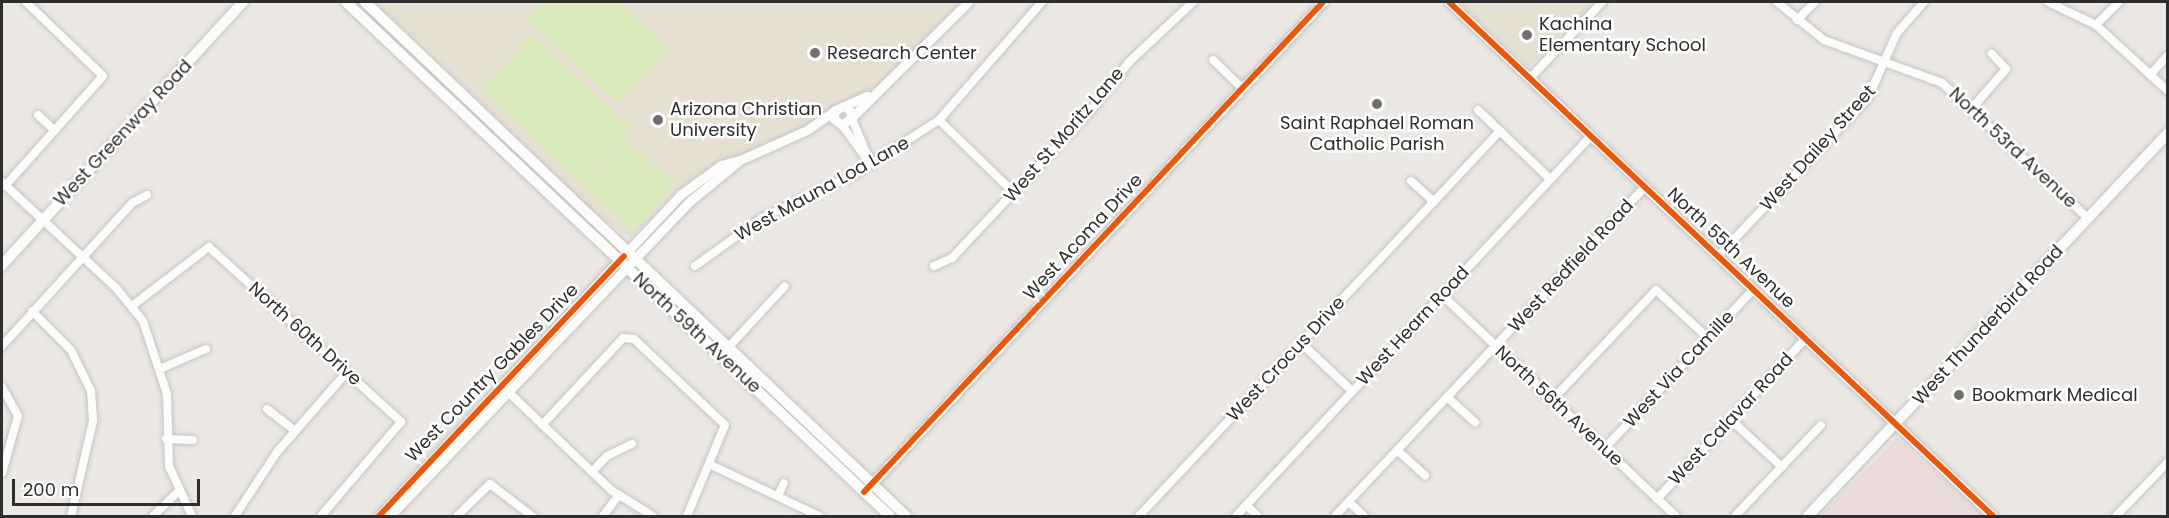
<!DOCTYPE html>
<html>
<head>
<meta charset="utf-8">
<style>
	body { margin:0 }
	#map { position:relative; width:2169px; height:518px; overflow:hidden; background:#ece8e4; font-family:Poppins,sans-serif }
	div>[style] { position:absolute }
	.education>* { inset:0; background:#e6e0d3 }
	.medical>* { inset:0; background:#e9dcdb }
	.pitch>* { inset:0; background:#d9eabb; transform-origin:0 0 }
	.roads { filter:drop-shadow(0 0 2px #c5c4c5) drop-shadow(0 0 2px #c5c4c5) }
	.minor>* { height:8px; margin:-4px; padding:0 4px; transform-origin:4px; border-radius:4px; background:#fcfcfb }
	.tertiary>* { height:9px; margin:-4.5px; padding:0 4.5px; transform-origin:4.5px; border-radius:4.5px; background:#fcfcfb }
	.secondary>* { height:10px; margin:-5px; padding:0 5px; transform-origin:5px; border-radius:5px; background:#fcfcfb }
	.cycleway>* { height:6px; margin:-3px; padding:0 3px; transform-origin:3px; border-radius:3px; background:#e8590c }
	.dots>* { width:16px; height:16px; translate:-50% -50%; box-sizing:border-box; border:3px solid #fff; border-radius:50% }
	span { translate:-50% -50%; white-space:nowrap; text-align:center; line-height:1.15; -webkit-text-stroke:5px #fff; paint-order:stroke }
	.poi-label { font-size:18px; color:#2e2e2e }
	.left { translate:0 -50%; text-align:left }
	.street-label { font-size:18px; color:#2e2e2e }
	.frame { position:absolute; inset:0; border:3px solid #2e2e2e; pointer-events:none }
	.scale { position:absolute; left:12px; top:479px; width:188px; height:27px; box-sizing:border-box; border:3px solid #2e2e2e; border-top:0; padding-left:8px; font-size:18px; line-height:21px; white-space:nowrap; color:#2e2e2e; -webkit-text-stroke:4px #fff; paint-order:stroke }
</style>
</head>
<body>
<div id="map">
	<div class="education">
		<i style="clip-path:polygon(376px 2px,962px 2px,877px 86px,853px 101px,837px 103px,811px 124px,713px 166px,677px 192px,630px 238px,597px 215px)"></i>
		<i style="clip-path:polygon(1459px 2px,1593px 2px,1529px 67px)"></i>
	</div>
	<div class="medical">
		<i style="clip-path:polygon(1897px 438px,1900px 440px,1984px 516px,1819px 516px)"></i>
	</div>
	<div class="pitch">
		<i style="clip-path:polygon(544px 2px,617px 2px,669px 49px,618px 103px,527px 19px)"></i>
		<i style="left:532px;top:35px;width:135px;height:75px;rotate:43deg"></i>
		<i style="left:623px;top:138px;width:70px;height:62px;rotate:42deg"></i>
	</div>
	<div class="roads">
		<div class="minor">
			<i style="left:1777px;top:2px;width:60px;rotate:39deg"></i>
			<i style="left:1824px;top:40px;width:126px;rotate:20deg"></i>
			<i style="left:1942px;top:83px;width:199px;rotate:42.8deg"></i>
			<i style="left:2048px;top:2px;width:53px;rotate:25.6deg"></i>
			<i style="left:2096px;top:25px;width:98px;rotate:42.5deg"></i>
			<i style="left:1797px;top:20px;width:25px;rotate:-45deg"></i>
			<i style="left:2096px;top:25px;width:33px;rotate:-45deg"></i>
			<i style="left:1213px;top:60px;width:40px;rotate:44deg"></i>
			<i style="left:2150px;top:75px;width:27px;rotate:-48deg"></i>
			<i style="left:1530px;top:78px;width:105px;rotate:-46.5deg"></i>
			<i style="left:1972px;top:108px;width:52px;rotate:-48.9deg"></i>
			<i style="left:2006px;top:69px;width:21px;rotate:-133deg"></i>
			<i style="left:1478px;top:110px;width:100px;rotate:43.8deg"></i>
			<i style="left:38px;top:115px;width:23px;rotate:43deg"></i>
			<i style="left:852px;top:119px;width:49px;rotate:67.1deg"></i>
			<i style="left:939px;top:120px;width:105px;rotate:44.2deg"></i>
			<i style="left:842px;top:125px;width:49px;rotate:54.1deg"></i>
			<i style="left:1411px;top:181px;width:31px;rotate:42deg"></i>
			<i style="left:2px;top:182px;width:157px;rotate:42.9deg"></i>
			<i style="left:117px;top:289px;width:41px;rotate:50.9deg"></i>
			<i style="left:143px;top:321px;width:77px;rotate:71.8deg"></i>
			<i style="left:167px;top:394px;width:72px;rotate:88.4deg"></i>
			<i style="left:169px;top:466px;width:55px;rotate:65.3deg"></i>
			<i style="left:5px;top:186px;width:147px;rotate:-48.3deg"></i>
			<i style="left:103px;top:76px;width:107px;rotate:-136.1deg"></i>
			<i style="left:1718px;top:256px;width:218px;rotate:-46.5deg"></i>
			<i style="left:1868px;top:98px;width:71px;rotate:-66deg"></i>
			<i style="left:1897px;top:33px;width:41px;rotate:-48.9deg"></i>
			<i style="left:695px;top:266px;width:82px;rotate:-35.6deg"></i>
			<i style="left:762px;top:218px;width:103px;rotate:-25.3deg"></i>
			<i style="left:855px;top:174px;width:100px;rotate:-32.7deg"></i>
			<i style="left:939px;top:120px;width:157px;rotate:-48.9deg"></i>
			<i style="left:934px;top:266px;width:20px;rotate:-24deg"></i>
			<i style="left:952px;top:258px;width:202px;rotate:-46.8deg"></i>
			<i style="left:1090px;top:111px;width:64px;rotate:-51.3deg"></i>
			<i style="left:1130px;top:61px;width:86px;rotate:-43.1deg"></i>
			<i style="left:1442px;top:295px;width:322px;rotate:43.4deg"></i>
			<i style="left:132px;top:306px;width:97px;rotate:-37.5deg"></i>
			<i style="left:209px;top:247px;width:260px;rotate:42.3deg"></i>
			<i style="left:401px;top:422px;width:123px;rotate:130.4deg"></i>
			<i style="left:32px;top:311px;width:55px;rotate:45deg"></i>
			<i style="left:71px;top:350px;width:46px;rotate:64deg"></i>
			<i style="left:91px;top:391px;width:30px;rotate:86deg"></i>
			<i style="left:93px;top:421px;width:98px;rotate:103deg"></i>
			<i style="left:1301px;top:343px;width:70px;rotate:43.3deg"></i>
			<i style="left:2px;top:346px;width:193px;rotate:-47.7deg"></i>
			<i style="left:132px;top:203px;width:17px;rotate:-28deg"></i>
			<i style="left:725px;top:351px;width:88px;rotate:-47.3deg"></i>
			<i style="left:162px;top:368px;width:48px;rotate:-23.4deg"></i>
			<i style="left:2px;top:387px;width:33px;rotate:61deg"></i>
			<i style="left:18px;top:416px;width:59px;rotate:105.7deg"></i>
			<i style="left:505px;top:389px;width:146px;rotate:43.6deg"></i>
			<i style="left:611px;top:490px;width:49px;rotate:31.8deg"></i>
			<i style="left:1447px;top:397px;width:38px;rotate:42deg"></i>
			<i style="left:1552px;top:400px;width:151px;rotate:-46.6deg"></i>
			<i style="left:1656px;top:290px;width:71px;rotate:42.7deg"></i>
			<i style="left:267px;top:409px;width:34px;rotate:38deg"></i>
			<i style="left:1730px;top:419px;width:71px;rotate:42.7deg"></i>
			<i style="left:542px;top:425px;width:119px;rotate:-47deg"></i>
			<i style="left:623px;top:338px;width:11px;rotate:5deg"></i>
			<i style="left:634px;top:339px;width:125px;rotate:43.4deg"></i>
			<i style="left:725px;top:425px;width:99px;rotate:112.7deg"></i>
			<i style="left:166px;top:439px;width:27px;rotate:2deg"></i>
			<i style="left:1604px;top:449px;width:218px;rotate:-46.9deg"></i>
			<i style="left:1397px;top:450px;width:38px;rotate:42deg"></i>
			<i style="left:709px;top:464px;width:122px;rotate:25.3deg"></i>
			<i style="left:592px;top:472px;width:22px;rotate:-47deg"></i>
			<i style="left:607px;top:456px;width:28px;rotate:-26deg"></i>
			<i style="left:779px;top:494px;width:12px;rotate:-66deg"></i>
			<i style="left:1657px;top:499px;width:218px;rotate:-47.2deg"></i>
			<i style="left:1349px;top:502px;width:21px;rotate:43deg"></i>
			<i style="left:1246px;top:505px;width:16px;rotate:43deg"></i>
			<i style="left:153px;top:516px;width:35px;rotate:-44deg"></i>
			<i style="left:235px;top:516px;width:77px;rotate:-56.7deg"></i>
			<i style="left:277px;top:452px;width:106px;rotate:-48.8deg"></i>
			<i style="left:457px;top:516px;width:46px;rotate:-44.1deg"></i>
			<i style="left:490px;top:484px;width:53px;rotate:37.3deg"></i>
			<i style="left:603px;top:516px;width:25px;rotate:-53deg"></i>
			<i style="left:1139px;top:516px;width:528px;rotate:-46.84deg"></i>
			<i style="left:1236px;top:516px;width:520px;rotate:-46.95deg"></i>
			<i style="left:1335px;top:516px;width:452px;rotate:-46.7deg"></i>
			<i style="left:1735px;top:516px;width:125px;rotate:-46.6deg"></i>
			<i style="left:2116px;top:516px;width:75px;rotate:-46.1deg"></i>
		</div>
		<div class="tertiary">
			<i style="left:1449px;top:2px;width:748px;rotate:43.38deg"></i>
			<i style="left:846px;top:105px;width:13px;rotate:58deg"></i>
			<i style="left:853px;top:116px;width:14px;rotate:141deg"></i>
			<i style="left:842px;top:125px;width:10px;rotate:-143deg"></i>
			<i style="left:834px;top:119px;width:9px;rotate:-84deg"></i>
			<i style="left:835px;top:110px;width:35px;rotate:-24deg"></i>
			<i style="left:853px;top:116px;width:162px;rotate:-44.7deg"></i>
			<i style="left:864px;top:492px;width:671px;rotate:-46.87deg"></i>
			<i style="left:379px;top:516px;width:440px;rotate:-46.8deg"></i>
			<i style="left:680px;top:195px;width:51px;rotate:-36.2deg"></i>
			<i style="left:721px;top:165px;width:20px;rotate:-15deg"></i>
			<i style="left:390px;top:516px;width:435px;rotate:-46.4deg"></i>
			<i style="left:690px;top:201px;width:65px;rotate:-39.4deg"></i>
			<i style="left:740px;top:160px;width:73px;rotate:-24.1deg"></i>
			<i style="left:807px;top:130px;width:33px;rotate:-35deg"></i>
		</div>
		<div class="secondary">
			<i style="left:346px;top:2px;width:748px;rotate:43.38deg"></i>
			<i style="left:365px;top:2px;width:746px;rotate:43.53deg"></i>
			<i style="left:2px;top:265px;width:357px;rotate:-47.5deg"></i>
			<i style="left:1808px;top:516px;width:526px;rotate:-46.77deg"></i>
		</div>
	</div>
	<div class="cycleway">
		<i style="left:1449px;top:2px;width:748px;rotate:43.38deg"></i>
		<i style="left:864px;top:492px;width:671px;rotate:-46.87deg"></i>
		<i style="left:379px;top:516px;width:357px;rotate:-46.7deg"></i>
	</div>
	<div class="dots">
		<i style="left:1527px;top:35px;background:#706f6e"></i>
		<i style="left:815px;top:53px;background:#706f6e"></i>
		<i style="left:1377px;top:104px;background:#706f6e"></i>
		<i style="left:658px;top:120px;background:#706f6e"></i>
		<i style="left:1959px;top:395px;background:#706f6e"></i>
	</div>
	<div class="poi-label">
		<span class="left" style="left:1539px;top:35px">Kachina<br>Elementary School</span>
		<span class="left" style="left:827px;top:53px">Research Center</span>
		<span class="left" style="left:670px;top:120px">Arizona Christian<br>University</span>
		<span style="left:1377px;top:134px">Saint Raphael Roman<br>Catholic Parish</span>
		<span class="left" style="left:1972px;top:395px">Bookmark Medical</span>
	</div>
	<div class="street-label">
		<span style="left:123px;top:133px;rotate:-47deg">West Greenway Road</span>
		<span style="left:1064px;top:135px;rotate:-49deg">West St Moritz Lane</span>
		<span style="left:1818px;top:148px;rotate:-48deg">West Dailey Street</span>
		<span style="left:2013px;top:148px;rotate:43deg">North 53rd Avenue</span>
		<span style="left:822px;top:189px;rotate:-29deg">West Mauna Loa Lane</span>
		<span style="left:1083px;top:237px;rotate:-47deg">West Acoma Drive</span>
		<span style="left:1731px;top:248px;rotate:43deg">North 55th Avenue</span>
		<span style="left:1571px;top:266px;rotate:-47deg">West Redfield Road</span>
		<span style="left:1988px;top:325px;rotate:-47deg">West Thunderbird Road</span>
		<span style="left:1413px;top:326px;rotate:-47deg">West Hearn Road</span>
		<span style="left:697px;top:333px;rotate:43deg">North 59th Avenue</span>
		<span style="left:305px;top:334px;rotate:42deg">North 60th Drive</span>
		<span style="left:1286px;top:359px;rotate:-47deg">West Crocus Drive</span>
		<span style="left:1679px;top:369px;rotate:-47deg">West Via Camille</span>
		<span style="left:492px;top:373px;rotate:-46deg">West Country Gables Drive</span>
		<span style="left:1559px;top:406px;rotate:43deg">North 56th Avenue</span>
		<span style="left:1731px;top:419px;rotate:-47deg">West Calavar Road</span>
	</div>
	<div class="frame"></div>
	<div class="scale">200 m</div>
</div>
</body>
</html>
